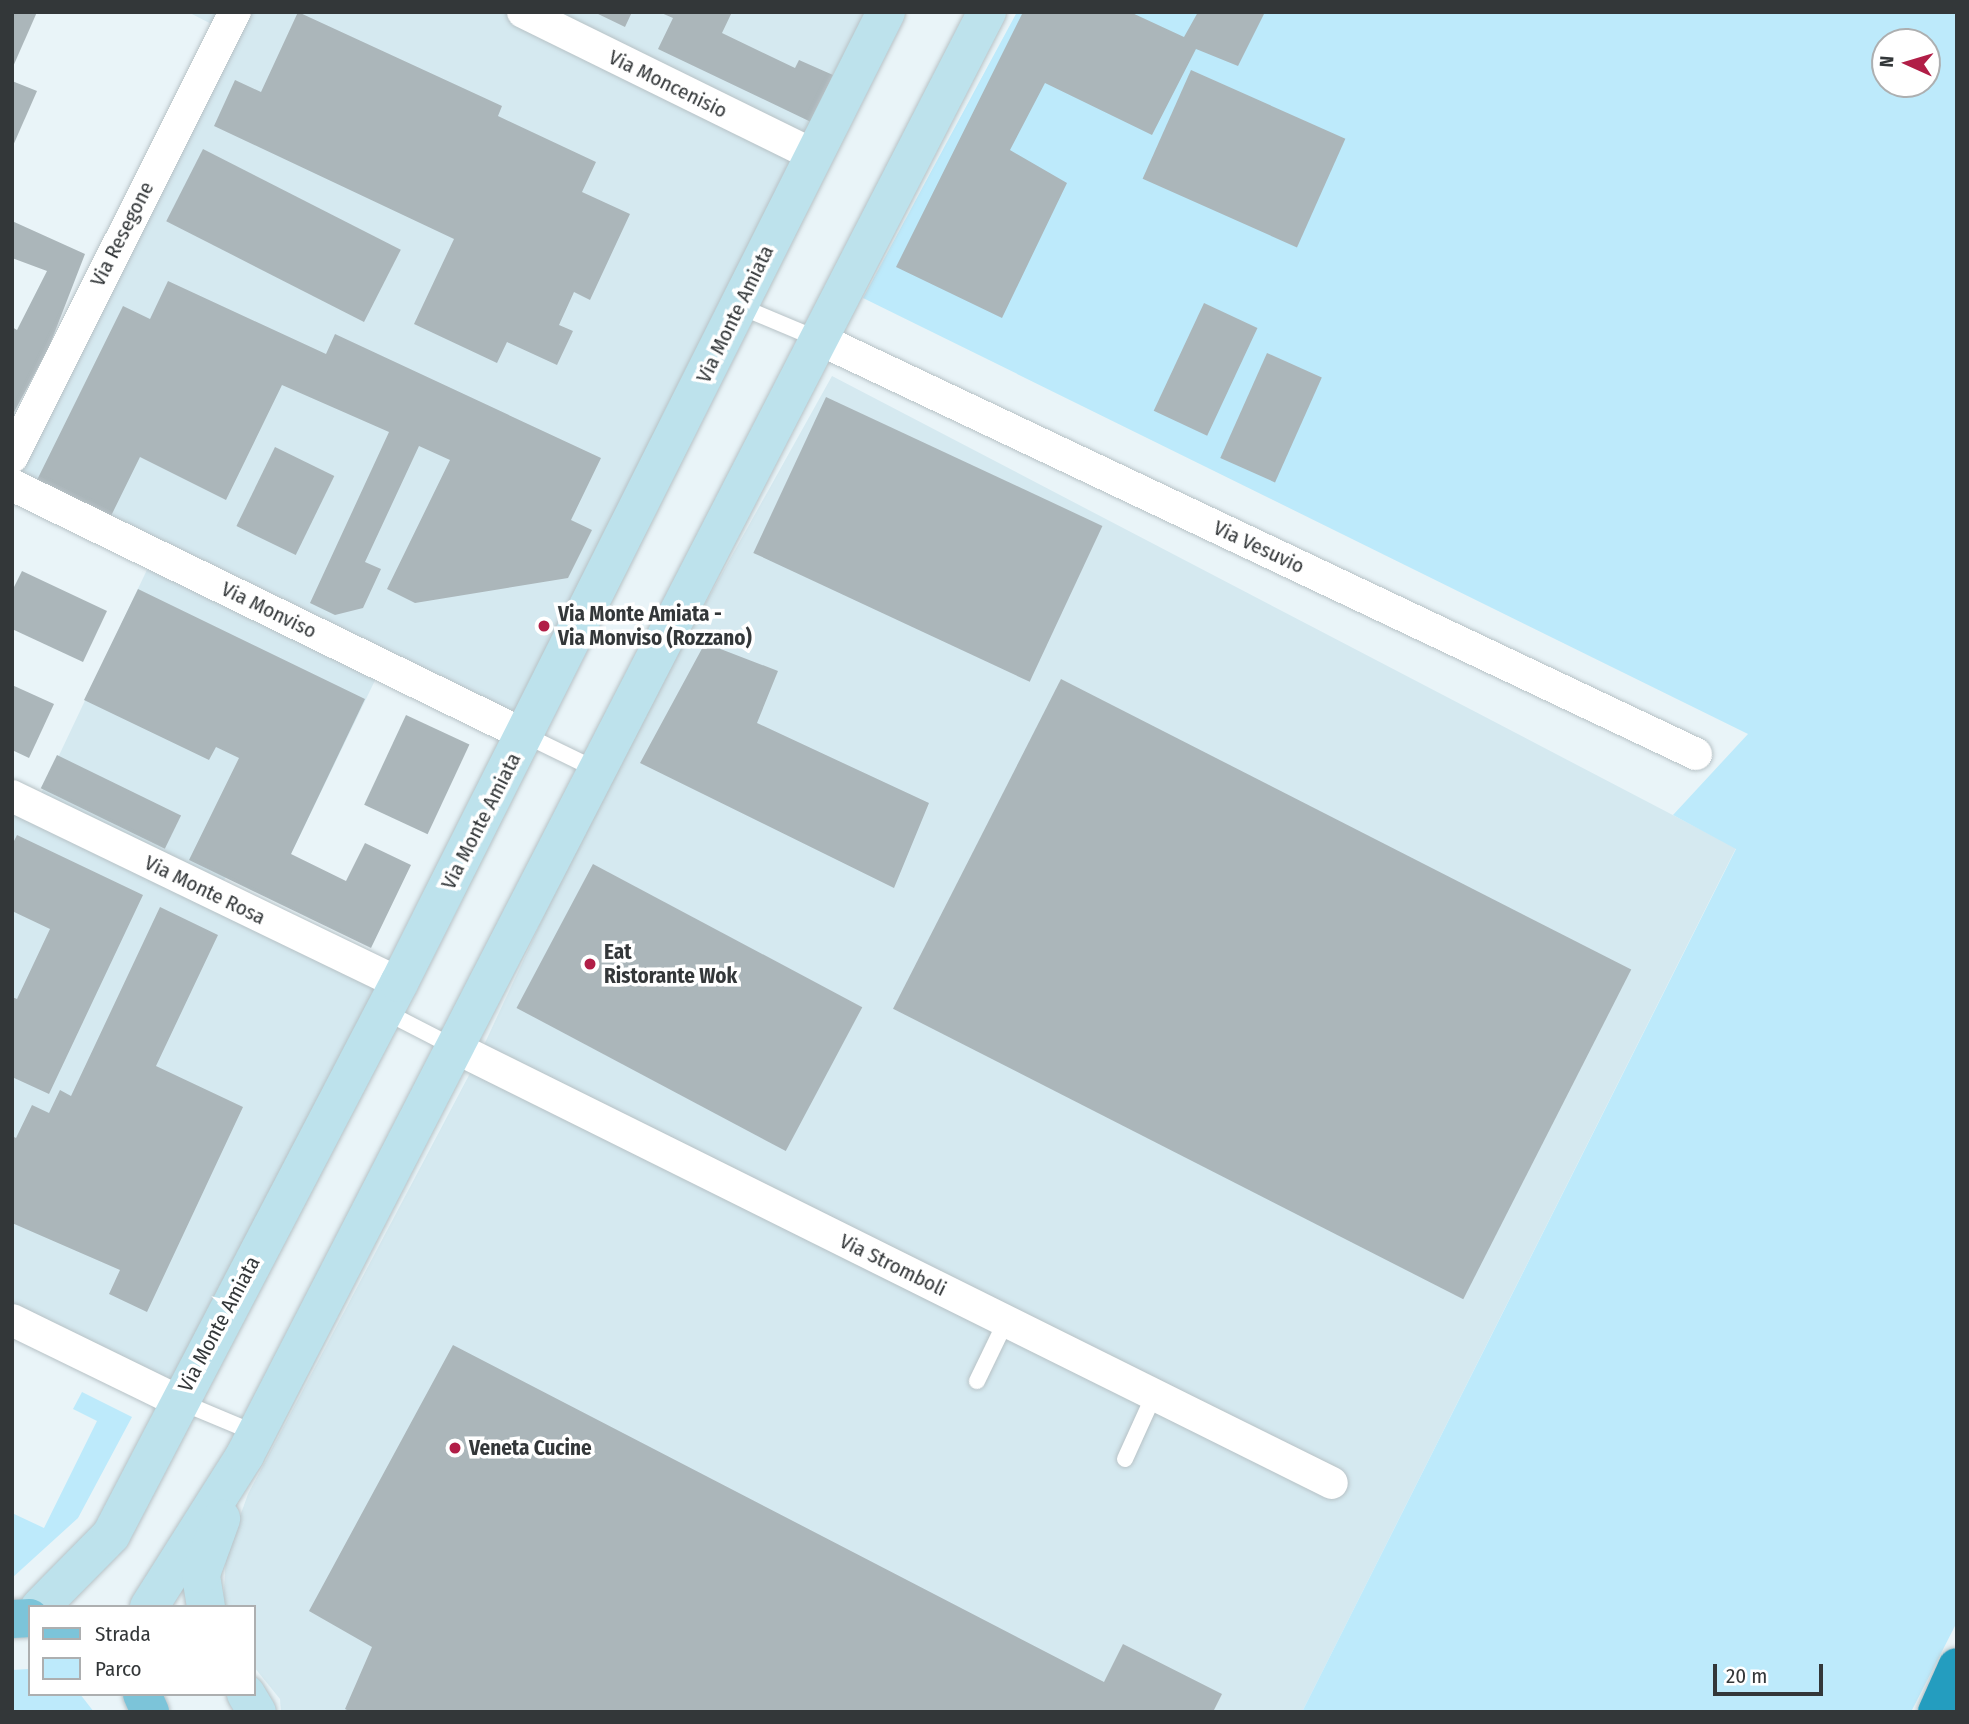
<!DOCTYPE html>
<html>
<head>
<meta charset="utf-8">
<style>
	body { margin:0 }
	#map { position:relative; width:1969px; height:1724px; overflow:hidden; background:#e9f4f8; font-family:"Fira Sans Condensed",sans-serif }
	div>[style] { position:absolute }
	.built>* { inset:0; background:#d5e9f0 }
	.green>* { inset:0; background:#bdeafb }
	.building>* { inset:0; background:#abb6ba; transform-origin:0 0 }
	.roads { filter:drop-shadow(0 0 2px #b7c2c6) drop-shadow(0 0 2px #b7c2c6) }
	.lane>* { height:16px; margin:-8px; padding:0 8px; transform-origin:8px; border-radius:8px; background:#fff }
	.street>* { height:32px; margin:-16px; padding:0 16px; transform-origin:16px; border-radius:16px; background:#fff }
	.secondary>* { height:38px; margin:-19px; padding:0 19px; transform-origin:19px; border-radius:19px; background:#bde2ec }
	.primary>* { height:38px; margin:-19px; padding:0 19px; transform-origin:19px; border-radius:19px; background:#7cc4d9 }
	.highway>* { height:38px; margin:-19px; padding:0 19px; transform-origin:19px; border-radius:19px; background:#249dbf }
	.dots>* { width:19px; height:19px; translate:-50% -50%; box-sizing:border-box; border:4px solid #fff; border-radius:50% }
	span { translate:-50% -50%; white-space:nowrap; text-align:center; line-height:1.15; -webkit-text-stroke:7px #fff; paint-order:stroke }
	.street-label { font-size:21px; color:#333739 }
	.poi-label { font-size:21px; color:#333739; font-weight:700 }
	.left { translate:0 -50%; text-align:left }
	.frame { position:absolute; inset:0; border:14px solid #333739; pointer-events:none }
	.legend { position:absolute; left:28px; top:1605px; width:228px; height:91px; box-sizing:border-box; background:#fff; border:2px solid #adafb0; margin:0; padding:9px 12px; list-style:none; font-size:21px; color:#333739 }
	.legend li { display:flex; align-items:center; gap:14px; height:35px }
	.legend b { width:35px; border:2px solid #adafb0 }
	.north { position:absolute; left:1871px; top:28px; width:70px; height:70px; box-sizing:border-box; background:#fff; border:2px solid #adafb0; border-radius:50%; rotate:274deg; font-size:19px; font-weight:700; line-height:28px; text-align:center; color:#333739 }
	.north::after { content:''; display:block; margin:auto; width:24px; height:32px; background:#b11e47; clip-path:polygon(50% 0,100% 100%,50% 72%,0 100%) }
	.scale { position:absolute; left:1713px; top:1664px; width:110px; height:32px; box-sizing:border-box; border:4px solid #333739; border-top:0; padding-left:9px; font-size:21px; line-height:24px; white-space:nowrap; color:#333739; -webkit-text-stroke:5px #fff; paint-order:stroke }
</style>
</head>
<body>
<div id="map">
	<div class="built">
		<i style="clip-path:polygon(188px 12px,886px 12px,525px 735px,381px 668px,291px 854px,247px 833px,217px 895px,399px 983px,178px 1401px,12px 1320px,12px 796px,35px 806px,154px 555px,12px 485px,94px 290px,225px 31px)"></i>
		<i style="clip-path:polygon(832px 376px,1736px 848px,1302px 1712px,281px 1712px,280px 1699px,254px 1667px,254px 1607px,223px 1607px,226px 1555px,248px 1494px,477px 1060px,608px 778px)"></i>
	</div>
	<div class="green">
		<i style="clip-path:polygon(evenodd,1017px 12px,1957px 12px,1957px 1622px,1911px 1712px,1302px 1712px,1736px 849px,1673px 815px,1748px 734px,863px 298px,1017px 12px,1885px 42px,1927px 42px,1927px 84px,1885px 84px,1885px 42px)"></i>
		<i style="clip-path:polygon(82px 1392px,132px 1417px,78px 1518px,12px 1578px,12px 1513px,44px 1528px,97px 1421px,73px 1409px)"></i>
		<i style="clip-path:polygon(28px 1669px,30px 1694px,80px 1694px,94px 1712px,12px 1712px,12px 1670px)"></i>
	</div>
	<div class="building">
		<i style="clip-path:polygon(12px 12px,37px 12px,12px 69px)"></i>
		<i style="clip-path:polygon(298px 12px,502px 106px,498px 116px,596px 162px,582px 192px,630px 214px,590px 300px,574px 292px,559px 325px,573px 331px,557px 365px,507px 342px,497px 363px,414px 324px,454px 239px,214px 126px,235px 80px,261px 92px)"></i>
		<i style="clip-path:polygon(594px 12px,632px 12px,625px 27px)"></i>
		<i style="clip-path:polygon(659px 12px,732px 12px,722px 33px,795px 68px,799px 60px,833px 75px,811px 122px,658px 49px,673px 18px)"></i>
		<i style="clip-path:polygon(1023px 12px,1130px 12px,1184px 37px,1198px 12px,1265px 12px,1238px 66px,1196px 49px,1152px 135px,1045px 83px,1010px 150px,1067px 183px,1002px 318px,896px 267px)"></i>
		<i style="left:1191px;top:70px;width:169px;height:119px;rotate:24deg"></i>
		<i style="clip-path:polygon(12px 81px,37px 91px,12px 148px)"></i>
		<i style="left:203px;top:149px;width:222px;height:81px;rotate:27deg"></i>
		<i style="clip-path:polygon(12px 221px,85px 254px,49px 347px,12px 416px,12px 327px,17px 330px,47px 271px,12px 258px)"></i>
		<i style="clip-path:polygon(168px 281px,326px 354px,335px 334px,601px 458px,571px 520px,592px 530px,568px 578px,415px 603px,387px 589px,450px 460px,419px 446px,365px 562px,381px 569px,363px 608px,335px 615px,310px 603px,389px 432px,282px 385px,226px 500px,140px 457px,110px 518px,36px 482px,123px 306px,150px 319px)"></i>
		<i style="left:1204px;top:303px;width:59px;height:119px;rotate:25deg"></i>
		<i style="left:1267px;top:353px;width:60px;height:115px;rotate:24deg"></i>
		<i style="left:826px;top:397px;width:305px;height:172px;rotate:25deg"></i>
		<i style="left:275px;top:447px;width:66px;height:88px;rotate:26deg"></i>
		<i style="clip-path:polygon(22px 571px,107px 611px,83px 662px,12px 629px,12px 591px)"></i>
		<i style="clip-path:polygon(138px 589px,365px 699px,291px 854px,346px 881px,365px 843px,411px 865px,371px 948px,189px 860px,239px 758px,216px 747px,209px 760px,84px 700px)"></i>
		<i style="clip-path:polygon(705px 643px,778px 671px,757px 723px,929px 803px,894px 888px,640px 763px)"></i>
		<i style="left:1061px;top:679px;width:640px;height:370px;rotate:27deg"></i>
		<i style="clip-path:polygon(12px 685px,54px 704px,29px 758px,12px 750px)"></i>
		<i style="left:406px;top:715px;width:70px;height:99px;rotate:25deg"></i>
		<i style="left:57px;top:755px;width:138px;height:37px;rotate:26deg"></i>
		<i style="clip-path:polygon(17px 835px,143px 895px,49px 1094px,12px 1077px,12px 997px,17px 999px,50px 929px,12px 911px,12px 845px)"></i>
		<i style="left:593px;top:864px;width:305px;height:163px;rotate:28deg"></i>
		<i style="clip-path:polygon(160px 907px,218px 935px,156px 1066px,243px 1107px,147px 1312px,109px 1294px,120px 1270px,12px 1223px,12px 1136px,16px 1138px,32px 1105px,49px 1113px,60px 1090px,71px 1096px)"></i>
		<i style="clip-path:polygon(453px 1345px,1104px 1682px,1123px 1644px,1222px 1694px,1213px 1712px,351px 1712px,345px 1709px,372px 1647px,309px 1611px)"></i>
	</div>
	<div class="roads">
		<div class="lane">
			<i style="left:739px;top:306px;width:88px;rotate:22.8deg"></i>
			<i style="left:525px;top:735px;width:80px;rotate:25.9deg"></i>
			<i style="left:384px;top:1011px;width:79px;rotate:27.2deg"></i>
			<i style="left:977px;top:1381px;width:67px;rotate:-64.2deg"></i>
			<i style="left:181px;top:1402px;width:80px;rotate:22.7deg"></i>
			<i style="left:1125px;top:1459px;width:70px;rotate:-65.6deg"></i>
		</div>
		<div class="street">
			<i style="left:523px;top:12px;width:323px;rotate:26.2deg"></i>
			<i style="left:821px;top:340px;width:968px;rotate:25.32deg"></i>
			<i style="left:12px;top:457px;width:498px;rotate:-63.4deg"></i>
			<i style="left:12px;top:485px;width:571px;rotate:25.98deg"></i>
			<i style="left:12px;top:796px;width:430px;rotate:25.8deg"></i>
			<i style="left:454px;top:1047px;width:980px;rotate:26.41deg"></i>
			<i style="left:12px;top:1320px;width:185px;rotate:26deg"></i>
		</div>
		<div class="secondary">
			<i style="left:40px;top:1607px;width:101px;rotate:-45.4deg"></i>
			<i style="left:111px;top:1535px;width:623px;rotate:-62.45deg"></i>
			<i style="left:399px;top:983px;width:1086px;rotate:-63.36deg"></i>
			<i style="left:149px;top:1607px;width:180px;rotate:-57.7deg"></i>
			<i style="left:245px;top:1455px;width:1623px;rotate:-62.79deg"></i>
			<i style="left:206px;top:1607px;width:33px;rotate:-99deg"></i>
			<i style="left:201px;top:1574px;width:59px;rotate:-70deg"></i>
			<i style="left:246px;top:1694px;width:21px;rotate:59deg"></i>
		</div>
		<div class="primary">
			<i style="left:12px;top:1619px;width:18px;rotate:-3deg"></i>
			<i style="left:142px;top:1694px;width:20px;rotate:66deg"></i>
		</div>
		<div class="highway">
			<i style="left:1937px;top:1712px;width:49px;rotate:-66deg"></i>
		</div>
	</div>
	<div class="dots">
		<i style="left:544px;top:626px;background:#b11e47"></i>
		<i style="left:590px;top:964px;background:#b11e47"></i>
		<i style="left:455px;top:1448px;background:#b11e47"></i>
	</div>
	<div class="street-label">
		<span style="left:668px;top:84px;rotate:26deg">Via Moncenisio</span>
		<span style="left:122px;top:234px;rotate:-63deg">Via Resegone</span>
		<span style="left:735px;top:314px;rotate:-64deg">Via Monte Amiata</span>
		<span style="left:1259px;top:547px;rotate:25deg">Via Vesuvio</span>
		<span style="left:269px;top:610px;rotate:26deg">Via Monviso</span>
		<span style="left:481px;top:821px;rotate:-63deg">Via Monte Amiata</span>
		<span style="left:205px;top:890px;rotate:26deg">Via Monte Rosa</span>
		<span style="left:893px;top:1265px;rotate:26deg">Via Stromboli</span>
		<span style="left:219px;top:1324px;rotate:-62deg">Via Monte Amiata</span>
	</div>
	<div class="poi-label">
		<span class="left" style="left:558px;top:626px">Via Monte Amiata -<br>Via Monviso (Rozzano)</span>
		<span class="left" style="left:604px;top:964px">Eat<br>Ristorante Wok</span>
		<span class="left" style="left:469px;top:1448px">Veneta Cucine</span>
	</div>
	<div class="frame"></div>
	<ul class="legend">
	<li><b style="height:9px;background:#7cc4d9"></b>Strada</li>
	<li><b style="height:19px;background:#bdeafb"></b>Parco</li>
	</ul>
	<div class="north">N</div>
	<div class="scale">20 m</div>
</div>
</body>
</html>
